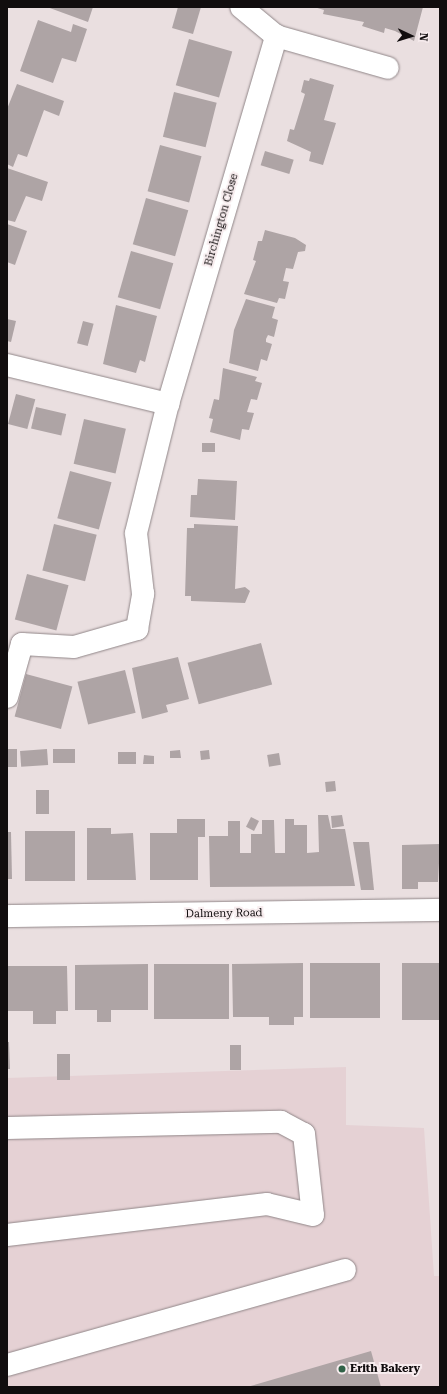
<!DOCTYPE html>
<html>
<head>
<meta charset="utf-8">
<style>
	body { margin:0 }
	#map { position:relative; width:447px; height:1394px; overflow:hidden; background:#eadfe0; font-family:"Roboto Serif",serif }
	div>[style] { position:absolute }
	.built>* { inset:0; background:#e5d1d4 }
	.building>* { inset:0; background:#aea4a5; transform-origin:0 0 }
	.roads { filter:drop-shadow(0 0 1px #908688) drop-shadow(0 0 1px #908688) }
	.minor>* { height:22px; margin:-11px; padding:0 11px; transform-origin:11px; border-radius:11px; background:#fff }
	.dots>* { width:11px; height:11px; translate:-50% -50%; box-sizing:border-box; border:2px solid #f7ecee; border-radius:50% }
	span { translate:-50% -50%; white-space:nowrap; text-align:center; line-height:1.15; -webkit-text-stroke:4px #f7ecee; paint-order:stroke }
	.street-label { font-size:11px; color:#110d0e }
	.poi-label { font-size:11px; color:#110d0e; font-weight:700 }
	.left { translate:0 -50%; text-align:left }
	.frame { position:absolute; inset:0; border:8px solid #110d0e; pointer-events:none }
	.north { position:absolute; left:391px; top:16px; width:40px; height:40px; -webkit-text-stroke:3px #f7ecee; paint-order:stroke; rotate:94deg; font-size:11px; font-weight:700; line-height:16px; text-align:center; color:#110d0e }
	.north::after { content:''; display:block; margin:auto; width:14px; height:18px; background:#110d0e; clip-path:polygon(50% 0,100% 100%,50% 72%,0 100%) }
</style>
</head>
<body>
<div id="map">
	<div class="built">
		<i style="clip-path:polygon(346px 1067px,346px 1125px,424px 1128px,434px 1276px,440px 1276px,440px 1387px,7px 1387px,7px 1078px)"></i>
	</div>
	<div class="building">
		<i style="clip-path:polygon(47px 7px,93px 7px,88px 22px)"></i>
		<i style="clip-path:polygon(178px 7px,201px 7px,193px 34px,172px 28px)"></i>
		<i style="clip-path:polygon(314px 7px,423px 7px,414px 41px,395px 31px,385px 28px,384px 33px,362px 26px,364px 22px,323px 14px,324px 10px)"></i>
		<i style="clip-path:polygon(38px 20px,71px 32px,73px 24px,87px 29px,76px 62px,62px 58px,53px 83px,20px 71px)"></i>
		<i style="left:189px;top:39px;width:45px;height:48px;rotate:16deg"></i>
		<i style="clip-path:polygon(310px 78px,334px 85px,324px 120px,336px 123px,323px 165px,309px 161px,311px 152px,287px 141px,290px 129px,294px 130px,305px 94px,301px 92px,304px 80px,309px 81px)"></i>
		<i style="clip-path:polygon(17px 84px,64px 101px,59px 116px,44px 110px,27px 157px,18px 154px,13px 167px,7px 164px,7px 109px)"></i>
		<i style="left:174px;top:92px;width:44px;height:46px;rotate:14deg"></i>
		<i style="left:160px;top:145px;width:43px;height:48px;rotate:15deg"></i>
		<i style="left:265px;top:151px;width:30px;height:15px;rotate:17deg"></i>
		<i style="clip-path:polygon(7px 168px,48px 182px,42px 201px,26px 196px,15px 222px,7px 220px)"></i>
		<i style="left:146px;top:198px;width:44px;height:48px;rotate:16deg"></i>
		<i style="clip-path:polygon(7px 224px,27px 231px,15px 265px,7px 262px)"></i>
		<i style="clip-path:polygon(265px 230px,295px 238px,306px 245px,305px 251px,298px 252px,293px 269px,286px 268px,283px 281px,289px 282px,285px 299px,279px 298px,277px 303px,244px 294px,256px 261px,253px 260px,258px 241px,262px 241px)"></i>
		<i style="left:131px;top:251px;width:44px;height:48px;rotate:16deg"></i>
		<i style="clip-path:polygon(246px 299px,275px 307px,272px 318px,278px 320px,274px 337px,268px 335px,266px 339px,266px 342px,272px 344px,267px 361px,261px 359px,258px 371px,229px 363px,234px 330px)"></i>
		<i style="clip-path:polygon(116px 305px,157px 316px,145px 362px,140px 360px,136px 373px,103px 364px)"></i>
		<i style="clip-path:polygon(7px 319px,16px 321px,11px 342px,7px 341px)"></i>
		<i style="left:83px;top:321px;width:11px;height:23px;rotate:15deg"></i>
		<i style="clip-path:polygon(223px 368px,257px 377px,255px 381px,262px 383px,257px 400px,251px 399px,247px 412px,254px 413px,249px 430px,242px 429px,240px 440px,210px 432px,213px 419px,209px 418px,214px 399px,219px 400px)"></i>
		<i style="left:16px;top:394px;width:20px;height:31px;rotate:15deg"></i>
		<i style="left:36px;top:407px;width:31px;height:22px;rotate:13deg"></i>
		<i style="left:84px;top:419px;width:43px;height:46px;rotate:13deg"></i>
		<i style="left:202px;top:443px;width:13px;height:9px"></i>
		<i style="left:70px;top:471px;width:43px;height:49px;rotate:15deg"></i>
		<i style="clip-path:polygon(198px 479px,237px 481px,235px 520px,190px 517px,191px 495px,197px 495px)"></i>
		<i style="left:54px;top:524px;width:44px;height:48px;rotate:14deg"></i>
		<i style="clip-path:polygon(194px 524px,238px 526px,235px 589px,245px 587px,250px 591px,245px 603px,191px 601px,191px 596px,185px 596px,187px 528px,194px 528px)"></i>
		<i style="left:27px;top:574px;width:43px;height:47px;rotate:15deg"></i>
		<i style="left:261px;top:643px;width:43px;height:76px;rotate:75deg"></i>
		<i style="clip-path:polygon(178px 657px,189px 699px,166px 705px,168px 712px,142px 719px,132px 668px)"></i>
		<i style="left:125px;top:670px;width:44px;height:49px;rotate:76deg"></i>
		<i style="left:26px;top:674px;width:48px;height:44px;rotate:15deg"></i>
		<i style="left:7px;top:749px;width:10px;height:18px"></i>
		<i style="left:47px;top:749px;width:16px;height:27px;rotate:86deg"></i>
		<i style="left:53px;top:749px;width:22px;height:14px"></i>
		<i style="clip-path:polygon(180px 750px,181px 758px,170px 758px,170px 751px)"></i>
		<i style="left:209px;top:750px;width:9px;height:9px;rotate:84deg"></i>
		<i style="left:118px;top:752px;width:18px;height:12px"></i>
		<i style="left:279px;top:753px;width:12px;height:12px;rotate:81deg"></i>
		<i style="clip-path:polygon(144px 755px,154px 756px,154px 764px,143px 764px)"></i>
		<i style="left:335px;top:781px;width:10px;height:10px;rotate:84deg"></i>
		<i style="left:36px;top:790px;width:13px;height:24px"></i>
		<i style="clip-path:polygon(318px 815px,328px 815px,331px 829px,345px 829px,355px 886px,210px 887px,209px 836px,228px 836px,228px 821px,240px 821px,240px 853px,251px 853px,251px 834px,262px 834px,262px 820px,274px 820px,275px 853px,285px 853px,285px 819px,294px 819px,294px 825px,307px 825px,307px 853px,319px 852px)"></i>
		<i style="clip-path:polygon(342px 815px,344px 826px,332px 828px,331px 816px)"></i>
		<i style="left:251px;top:817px;width:9px;height:11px;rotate:27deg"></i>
		<i style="clip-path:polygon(177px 819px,205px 819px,205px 837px,198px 837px,198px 880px,150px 880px,150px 833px,177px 833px)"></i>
		<i style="clip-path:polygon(87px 828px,111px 828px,111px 834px,133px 833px,136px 880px,87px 880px)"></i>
		<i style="left:75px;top:831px;width:50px;height:50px;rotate:90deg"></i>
		<i style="clip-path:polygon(7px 832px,11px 832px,12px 879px,7px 879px)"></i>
		<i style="clip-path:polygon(353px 842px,369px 842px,374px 890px,361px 890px)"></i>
		<i style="clip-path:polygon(440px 844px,438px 882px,418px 882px,418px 889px,402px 889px,402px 845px)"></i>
		<i style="clip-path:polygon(303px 963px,303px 1017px,294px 1017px,294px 1025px,269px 1025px,269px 1017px,233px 1017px,232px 964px)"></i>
		<i style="left:310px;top:963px;width:70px;height:55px"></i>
		<i style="left:402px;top:963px;width:38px;height:57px"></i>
		<i style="clip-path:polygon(148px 964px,148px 1010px,111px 1010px,111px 1022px,97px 1022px,97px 1010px,75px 1010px,75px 965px)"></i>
		<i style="left:154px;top:964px;width:75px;height:55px"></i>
		<i style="clip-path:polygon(7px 966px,67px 966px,68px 1011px,56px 1011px,56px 1024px,33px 1024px,33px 1011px,7px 1011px)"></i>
		<i style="clip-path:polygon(7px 1042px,9px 1042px,10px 1069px,7px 1069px)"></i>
		<i style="left:230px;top:1045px;width:11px;height:25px"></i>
		<i style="left:57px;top:1054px;width:13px;height:26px"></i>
		<i style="clip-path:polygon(371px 1351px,381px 1387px,247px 1387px)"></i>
	</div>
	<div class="roads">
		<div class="minor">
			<i style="left:276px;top:36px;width:116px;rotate:15.9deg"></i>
			<i style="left:7px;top:365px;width:166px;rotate:13.6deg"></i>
			<i style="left:7px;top:697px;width:55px;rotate:-74.2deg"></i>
			<i style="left:22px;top:644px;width:52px;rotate:3.3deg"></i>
			<i style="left:74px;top:647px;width:66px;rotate:-15.9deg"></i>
			<i style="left:137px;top:629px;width:36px;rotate:-80deg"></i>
			<i style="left:143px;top:594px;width:61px;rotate:-96.5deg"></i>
			<i style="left:136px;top:533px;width:133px;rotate:-76.1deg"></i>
			<i style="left:168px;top:404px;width:384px;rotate:-73.6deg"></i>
			<i style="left:276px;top:36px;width:45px;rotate:-140.4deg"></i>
			<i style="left:7px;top:916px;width:433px;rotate:-0.8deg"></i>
			<i style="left:7px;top:1128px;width:274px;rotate:-1.3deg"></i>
			<i style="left:281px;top:1122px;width:26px;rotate:28deg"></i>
			<i style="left:304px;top:1134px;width:81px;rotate:83.7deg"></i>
			<i style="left:313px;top:1215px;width:47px;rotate:-166.6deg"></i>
			<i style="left:267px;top:1204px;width:262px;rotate:173.2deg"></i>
			<i style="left:7px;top:1365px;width:351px;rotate:-15.7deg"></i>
		</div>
	</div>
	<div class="dots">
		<i style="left:342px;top:1369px;background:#306247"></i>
	</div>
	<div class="street-label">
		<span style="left:222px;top:220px;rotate:-74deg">Birchington Close</span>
		<span style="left:224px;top:914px;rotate:-1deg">Dalmeny Road</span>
	</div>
	<div class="poi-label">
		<span class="left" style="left:350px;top:1369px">Erith Bakery</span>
	</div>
	<div class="frame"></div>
	<div class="north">N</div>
</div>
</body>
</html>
